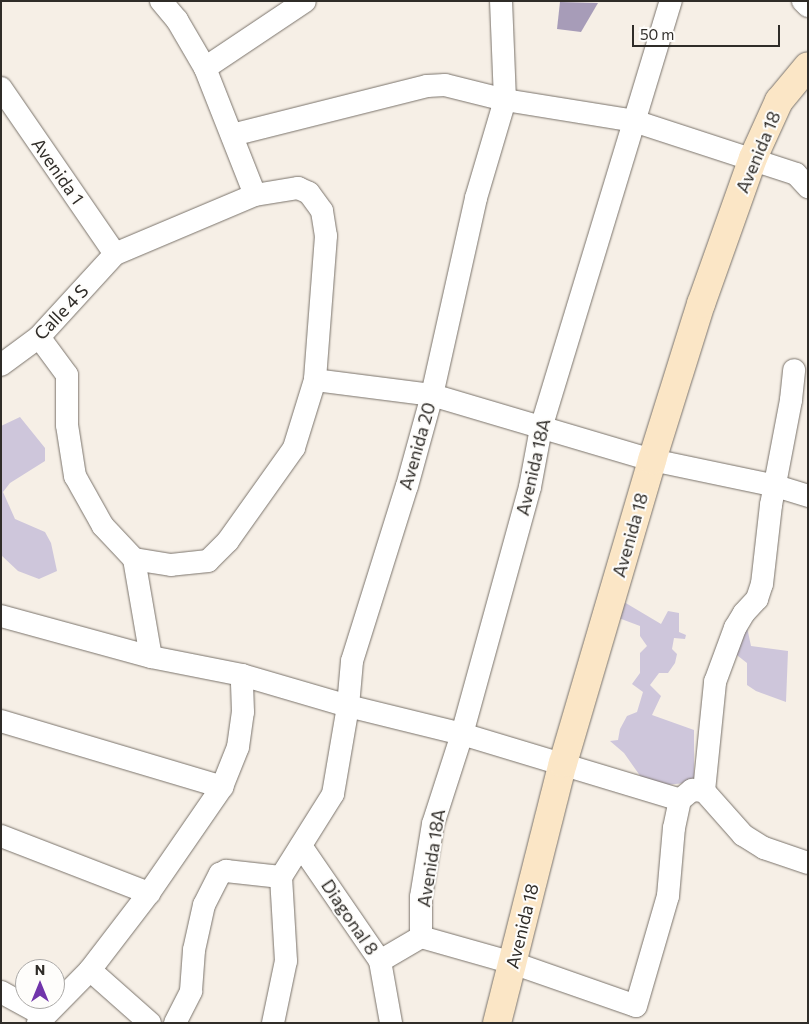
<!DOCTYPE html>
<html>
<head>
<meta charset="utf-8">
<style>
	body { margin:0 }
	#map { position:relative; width:809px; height:1024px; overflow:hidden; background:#f6efe6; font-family:Commissioner,sans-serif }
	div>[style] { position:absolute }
	.green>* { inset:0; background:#cec6db }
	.water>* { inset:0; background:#a79cb8 }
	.roads { filter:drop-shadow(0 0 1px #7a736b) drop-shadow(0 0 1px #7a736b) }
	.street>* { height:22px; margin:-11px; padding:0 11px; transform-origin:11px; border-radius:11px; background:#fff }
	.secondary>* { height:28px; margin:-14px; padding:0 14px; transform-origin:14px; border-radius:14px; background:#fbe6c6 }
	span { translate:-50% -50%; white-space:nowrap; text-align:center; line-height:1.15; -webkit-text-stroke:4px #fefdfb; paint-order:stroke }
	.street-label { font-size:18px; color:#2f2c28 }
	.frame { position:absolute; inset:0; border:2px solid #2f2c28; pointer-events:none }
	.north { position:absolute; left:15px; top:959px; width:50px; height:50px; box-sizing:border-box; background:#fefdfb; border:1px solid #aba9a7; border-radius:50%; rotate:0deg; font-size:14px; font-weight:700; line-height:20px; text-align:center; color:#2f2c28 }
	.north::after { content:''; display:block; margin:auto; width:18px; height:22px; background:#7135ab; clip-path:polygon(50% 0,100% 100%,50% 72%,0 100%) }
	.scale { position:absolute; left:632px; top:25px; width:148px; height:22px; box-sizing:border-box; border:2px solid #2f2c28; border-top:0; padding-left:6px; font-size:15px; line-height:18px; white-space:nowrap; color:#2f2c28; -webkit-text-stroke:4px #fefdfb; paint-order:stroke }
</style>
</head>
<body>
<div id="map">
	<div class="green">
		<i style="clip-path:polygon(20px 417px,45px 448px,45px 461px,10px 483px,3px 492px,15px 519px,45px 532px,51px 543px,57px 571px,39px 579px,18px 571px,1px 555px,1px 426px)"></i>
		<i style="clip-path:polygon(624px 602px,661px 624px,668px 611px,679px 613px,679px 632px,686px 635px,685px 639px,674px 638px,672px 649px,677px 654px,675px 663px,668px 673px,659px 673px,650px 685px,661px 696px,652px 715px,694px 730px,694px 782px,648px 787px,624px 753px,610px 741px,618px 740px,620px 729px,627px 716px,637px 712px,643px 692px,632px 684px,640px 673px,640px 653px,647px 646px,640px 636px,640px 626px,616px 617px)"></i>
		<i style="clip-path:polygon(747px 627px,751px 646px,788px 651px,786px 702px,756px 691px,747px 685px,747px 663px,733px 652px)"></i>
	</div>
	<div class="water">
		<i style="clip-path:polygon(560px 2px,598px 3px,581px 32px,557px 29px)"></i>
	</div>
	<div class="roads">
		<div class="street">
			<i style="left:161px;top:1px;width:25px;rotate:50deg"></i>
			<i style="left:177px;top:20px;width:56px;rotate:59.7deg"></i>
			<i style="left:205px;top:68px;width:136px;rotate:68.5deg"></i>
			<i style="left:803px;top:1px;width:7px;rotate:45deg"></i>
			<i style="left:205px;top:68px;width:120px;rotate:-33.8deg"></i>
			<i style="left:1px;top:88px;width:201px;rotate:55.5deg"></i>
			<i style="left:232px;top:135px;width:201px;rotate:-14.1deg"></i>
			<i style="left:427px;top:86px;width:18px;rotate:-3deg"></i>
			<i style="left:445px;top:85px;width:62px;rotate:14deg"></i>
			<i style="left:505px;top:100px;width:131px;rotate:9.2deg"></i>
			<i style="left:634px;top:121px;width:170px;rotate:18.1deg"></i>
			<i style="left:796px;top:174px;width:18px;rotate:47deg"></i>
			<i style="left:39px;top:337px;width:47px;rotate:53.6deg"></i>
			<i style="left:67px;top:375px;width:50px;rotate:90deg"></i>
			<i style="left:67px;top:425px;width:52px;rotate:81.1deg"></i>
			<i style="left:75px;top:476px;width:57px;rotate:60.8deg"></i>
			<i style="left:103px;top:526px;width:45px;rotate:46.8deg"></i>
			<i style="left:134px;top:559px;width:99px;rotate:80.2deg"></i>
			<i style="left:1px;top:365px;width:47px;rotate:-36.4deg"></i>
			<i style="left:39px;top:337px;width:113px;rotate:-47.5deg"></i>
			<i style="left:115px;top:254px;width:152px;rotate:-22.9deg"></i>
			<i style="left:255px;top:195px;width:44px;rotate:-9.2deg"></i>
			<i style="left:298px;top:188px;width:12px;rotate:24deg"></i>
			<i style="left:309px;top:193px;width:22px;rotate:54deg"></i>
			<i style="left:322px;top:211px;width:25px;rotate:81deg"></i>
			<i style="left:326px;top:236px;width:144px;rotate:94.4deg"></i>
			<i style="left:315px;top:380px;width:71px;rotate:107.2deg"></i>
			<i style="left:294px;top:448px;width:114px;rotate:125.4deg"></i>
			<i style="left:228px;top:541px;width:28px;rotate:135deg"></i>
			<i style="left:208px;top:561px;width:37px;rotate:174deg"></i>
			<i style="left:171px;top:565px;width:37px;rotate:-171deg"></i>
			<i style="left:315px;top:380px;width:118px;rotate:7.3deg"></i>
			<i style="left:432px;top:395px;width:229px;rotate:16.5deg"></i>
			<i style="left:652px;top:460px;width:127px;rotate:11.8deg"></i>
			<i style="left:776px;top:486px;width:34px;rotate:17deg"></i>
			<i style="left:1px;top:616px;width:156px;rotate:15.3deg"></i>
			<i style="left:151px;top:657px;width:93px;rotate:11.2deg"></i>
			<i style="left:242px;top:675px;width:110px;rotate:16.3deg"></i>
			<i style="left:348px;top:706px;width:117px;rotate:13.8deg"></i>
			<i style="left:462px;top:734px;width:228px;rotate:16.8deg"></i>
			<i style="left:680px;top:800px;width:16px;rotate:-40deg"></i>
			<i style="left:692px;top:790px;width:12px;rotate:5deg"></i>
			<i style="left:704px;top:791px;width:59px;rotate:48.4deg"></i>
			<i style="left:743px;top:835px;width:25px;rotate:32deg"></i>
			<i style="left:764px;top:848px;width:46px;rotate:18.8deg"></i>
			<i style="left:1px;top:721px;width:231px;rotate:16.6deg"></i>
			<i style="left:704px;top:791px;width:110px;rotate:-84.2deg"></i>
			<i style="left:715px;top:682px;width:58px;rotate:-69.7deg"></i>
			<i style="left:735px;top:628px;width:17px;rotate:-59deg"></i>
			<i style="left:744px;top:613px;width:19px;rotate:-47deg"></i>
			<i style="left:757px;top:599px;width:16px;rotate:-72deg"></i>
			<i style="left:762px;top:584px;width:80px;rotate:-83.5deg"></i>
			<i style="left:771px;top:505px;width:107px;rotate:-79.2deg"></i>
			<i style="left:791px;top:400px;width:30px;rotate:-84deg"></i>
			<i style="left:1px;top:836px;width:159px;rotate:21.1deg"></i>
			<i style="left:301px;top:846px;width:140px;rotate:55.5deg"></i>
			<i style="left:380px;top:961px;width:63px;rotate:79.9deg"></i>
			<i style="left:281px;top:877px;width:98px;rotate:-57.9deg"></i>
			<i style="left:333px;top:794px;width:89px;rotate:-80.3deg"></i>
			<i style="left:348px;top:706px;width:45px;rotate:-84.9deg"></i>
			<i style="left:352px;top:661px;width:183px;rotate:-72.6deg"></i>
			<i style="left:407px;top:486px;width:94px;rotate:-74.6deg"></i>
			<i style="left:432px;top:395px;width:202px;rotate:-77.4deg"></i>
			<i style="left:476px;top:198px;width:102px;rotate:-73.5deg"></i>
			<i style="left:505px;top:100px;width:99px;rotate:-92.3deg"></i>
			<i style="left:421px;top:937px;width:40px;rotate:-90deg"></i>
			<i style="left:421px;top:897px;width:74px;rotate:-80.7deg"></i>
			<i style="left:433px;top:824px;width:95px;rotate:-72.1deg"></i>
			<i style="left:462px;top:734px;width:256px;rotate:-74.6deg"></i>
			<i style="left:530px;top:487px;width:60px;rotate:-79.4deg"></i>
			<i style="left:541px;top:428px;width:446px;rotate:-73.1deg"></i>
			<i style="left:380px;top:961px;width:48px;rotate:-30.3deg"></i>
			<i style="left:421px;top:937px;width:96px;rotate:15.8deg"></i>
			<i style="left:513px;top:963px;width:130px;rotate:19.3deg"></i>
			<i style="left:636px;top:1006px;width:115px;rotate:-73.8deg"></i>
			<i style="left:668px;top:896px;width:68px;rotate:-85deg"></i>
			<i style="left:674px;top:828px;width:29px;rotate:-78deg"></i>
			<i style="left:90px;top:970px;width:80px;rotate:41.5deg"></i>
			<i style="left:1px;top:992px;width:48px;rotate:28.7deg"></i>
			<i style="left:38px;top:1023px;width:74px;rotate:-45.5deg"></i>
			<i style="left:90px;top:970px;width:97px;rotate:-52.5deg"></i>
			<i style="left:149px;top:893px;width:129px;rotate:-55.4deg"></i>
			<i style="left:222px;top:787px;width:43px;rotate:-68.2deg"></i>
			<i style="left:238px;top:747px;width:35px;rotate:-82deg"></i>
			<i style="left:243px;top:712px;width:37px;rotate:-92deg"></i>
			<i style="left:175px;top:1023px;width:36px;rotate:-63deg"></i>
			<i style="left:191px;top:991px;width:41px;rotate:-85.8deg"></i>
			<i style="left:194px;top:950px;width:46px;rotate:-77.5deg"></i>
			<i style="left:204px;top:905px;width:35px;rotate:-63deg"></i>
			<i style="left:220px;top:874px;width:7px;rotate:-27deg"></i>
			<i style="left:226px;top:871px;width:55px;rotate:6.2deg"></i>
			<i style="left:273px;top:1023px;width:63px;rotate:-78.2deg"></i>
			<i style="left:286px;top:961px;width:84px;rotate:-93.4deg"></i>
		</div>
		<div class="secondary">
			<i style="left:497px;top:1023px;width:268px;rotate:-75.8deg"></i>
			<i style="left:563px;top:763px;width:316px;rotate:-73.6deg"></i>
			<i style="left:652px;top:460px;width:164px;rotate:-72.6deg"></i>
			<i style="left:701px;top:304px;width:155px;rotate:-70.4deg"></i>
			<i style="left:753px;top:158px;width:63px;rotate:-65.5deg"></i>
			<i style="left:779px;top:101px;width:45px;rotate:-50.4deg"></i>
		</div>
	</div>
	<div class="street-label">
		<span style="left:758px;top:152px;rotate:-67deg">Avenida 18</span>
		<span style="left:58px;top:171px;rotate:55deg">Avenida 1</span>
		<span style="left:61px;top:312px;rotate:-46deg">Calle 4 S</span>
		<span style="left:417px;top:446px;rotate:-74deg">Avenida 20</span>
		<span style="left:533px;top:467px;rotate:-77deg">Avenida 18A</span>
		<span style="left:630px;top:535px;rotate:-74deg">Avenida 18</span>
		<span style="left:431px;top:858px;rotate:-81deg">Avenida 18A</span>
		<span style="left:350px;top:917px;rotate:56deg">Diagonal 8</span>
		<span style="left:522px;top:926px;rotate:-76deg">Avenida 18</span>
	</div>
	<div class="frame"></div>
	<div class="north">N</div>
	<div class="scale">50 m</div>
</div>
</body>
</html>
